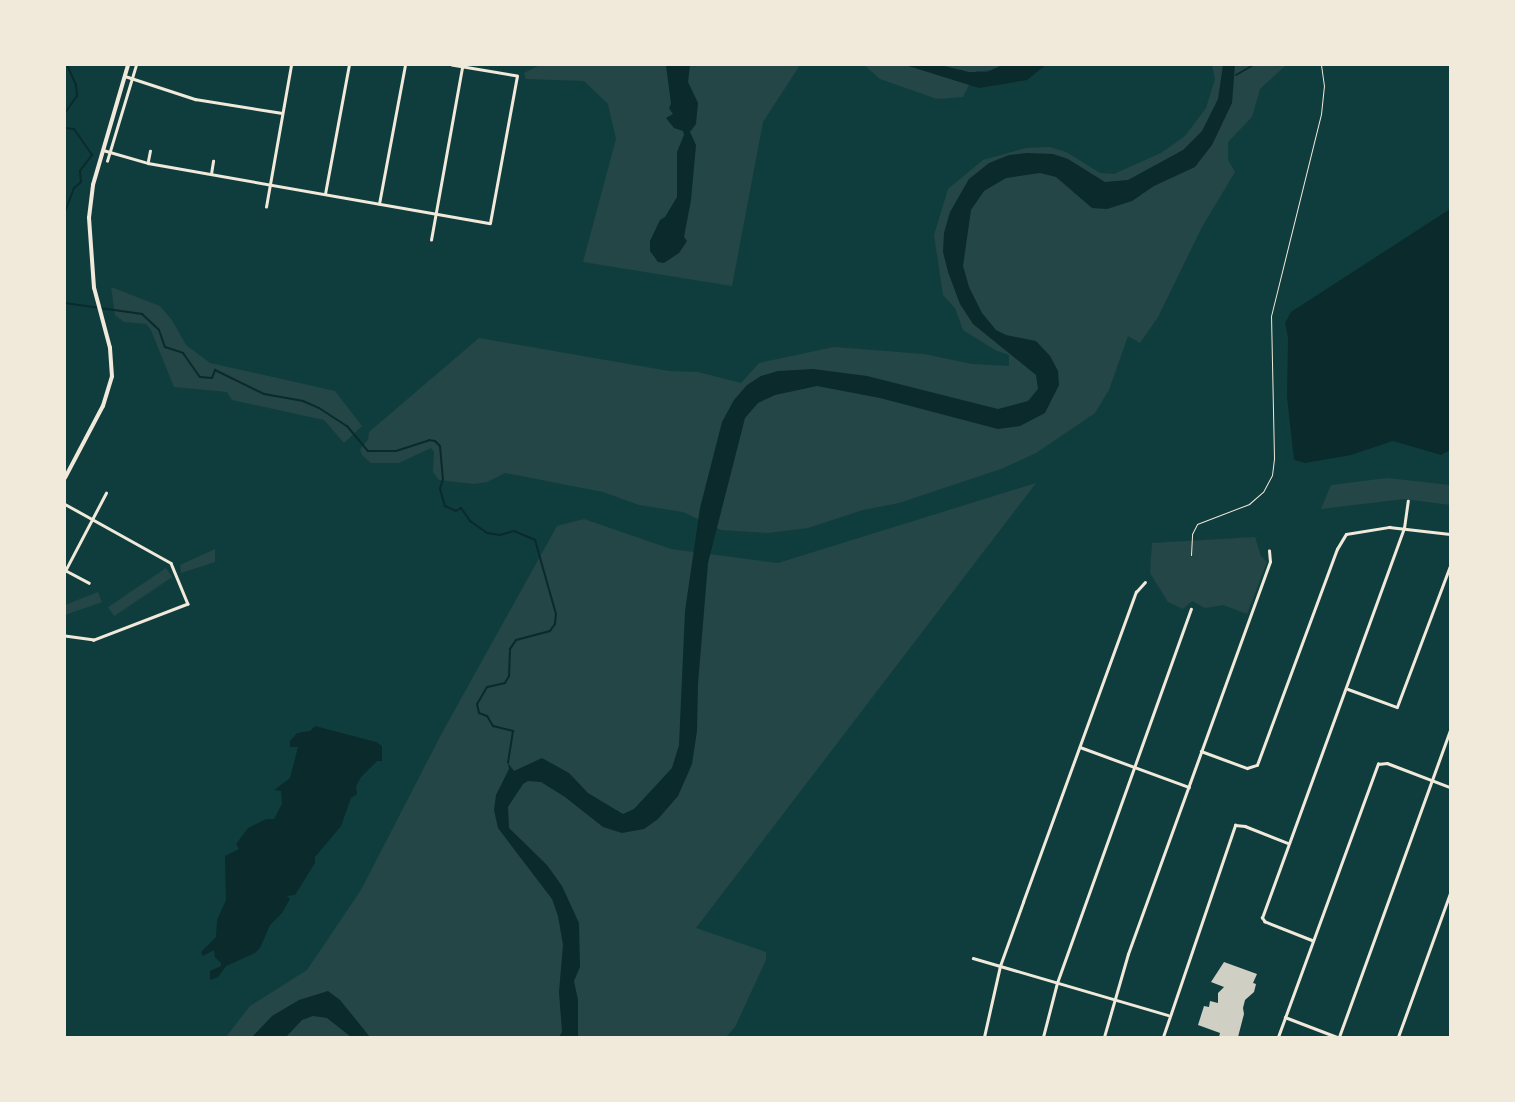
<!DOCTYPE html>
<html>
<head>
<meta charset="utf-8">
<style>
	body { margin:0 }
	#map { position:relative; width:1515px; height:1102px; overflow:hidden; background:#0f3d3e; font-family:Poppins,sans-serif }
	div>[style] { position:absolute }
	.green>* { inset:0; background:#244646; transform-origin:0 0 }
	.water>* { inset:0; background:#0a2a2b }
	.stream>* { height:2px; margin:-1px; padding:0 1px; transform-origin:1px; border-radius:1px; background:#0a2a2b }
	.building>* { inset:0; background:#cfcfc3 }
	.path>* { height:1px; margin:-0.5px; padding:0 0.5px; transform-origin:0.5px; border-radius:0.5px; background:#f1e9da }
	.minor>* { height:2.5px; margin:-1.25px; padding:0 1.25px; transform-origin:1.25px; border-radius:1.25px; background:#f1e9da }
	.secondary>* { height:3.5px; margin:-1.75px; padding:0 1.75px; transform-origin:1.75px; border-radius:1.75px; background:#f1e9da }
	span { translate:-50% -50%; white-space:nowrap; text-align:center; line-height:1.15; -webkit-text-stroke:6px #f1e9da; paint-order:stroke }
	.frame { position:absolute; inset:0; border:66px solid #f1e9da; pointer-events:none }
</style>
</head>
<body>
<div id="map">
	<div class="green">
		<i style="clip-path:polygon(540px 65px,800px 65px,763px 122px,732px 286px,583px 262px,616px 139px,608px 104px,584px 81px,526px 79px,524px 73px)"></i>
		<i style="clip-path:polygon(864px 65px,1014px 65px,1003px 70px,976px 71px,963px 97px,937px 99px,880px 79px)"></i>
		<i style="clip-path:polygon(1212px 65px,1286px 65px,1260px 89px,1252px 117px,1228px 142px,1228px 160px,1235px 172px,1202px 227px,1158px 317px,1140px 343px,1128px 336px,1109px 390px,1095px 413px,1036px 453px,1001px 469px,899px 503px,863px 510px,808px 528px,768px 533px,721px 530px,683px 512px,639px 505px,603px 492px,505px 473px,487px 482px,474px 484px,439px 480px,433px 472px,434px 452px,431px 448px,399px 463px,371px 463px,362px 455px,360px 449px,368px 440px,369px 432px,479px 338px,669px 371px,698px 372px,741px 383px,759px 363px,834px 347px,924px 354px,972px 364px,1009px 366px,1009px 355px,995px 350px,963px 330px,955px 308px,943px 295px,934px 235px,948px 189px,983px 160px,1026px 148px,1050px 147px,1066px 152px,1100px 173px,1114px 174px,1161px 153px,1185px 136px,1206px 108px,1215px 79px)"></i>
		<i style="clip-path:polygon(111px 287px,160px 306px,172px 320px,186px 345px,210px 363px,335px 391px,362px 426px,344px 443px,324px 420px,232px 400px,227px 392px,174px 387px,151px 330px,146px 324px,124px 322px,115px 315px)"></i>
		<i style="clip-path:polygon(1387px 478px,1450px 485px,1450px 505px,1404px 499px,1321px 509px,1331px 485px)"></i>
		<i style="clip-path:polygon(1036px 483px,696px 928px,766px 952px,766px 960px,735px 1027px,726px 1037px,226px 1037px,250px 1006px,307px 970px,361px 890px,442px 733px,557px 526px,584px 519px,671px 549px,778px 563px)"></i>
		<i style="clip-path:polygon(1255px 537px,1261px 556px,1267px 562px,1247px 614px,1223px 605px,1205px 608px,1192px 601px,1183px 609px,1168px 602px,1150px 573px,1152px 543px)"></i>
		<i style="clip-path:polygon(215px 549px,215px 562px,181px 573px,180px 565px)"></i>
		<i style="left:166px;top:568px;width:11px;height:70px;rotate:56deg"></i>
		<i style="clip-path:polygon(98px 592px,102px 602px,65px 615px,65px 605px)"></i>
	</div>
	<div class="water">
		<i style="clip-path:polygon(666px 65px,690px 65px,688px 82px,698px 103px,696px 124px,690px 132px,696px 145px,691px 200px,684px 237px,687px 241px,679px 253px,664px 263px,658px 262px,650px 251px,650px 241px,660px 220px,665px 217px,677px 197px,677px 152px,684px 135px,683px 131px,674px 128px,666px 118px,673px 114px,669px 108px,671px 104px)"></i>
		<i style="clip-path:polygon(905px 65px,940px 65px,969px 72px,987px 72px,1002px 65px,1046px 65px,1027px 80px,979px 88px)"></i>
		<i style="clip-path:polygon(1223px 65px,1235px 65px,1232px 103px,1212px 145px,1195px 167px,1154px 186px,1132px 201px,1107px 209px,1092px 208px,1056px 177px,1040px 173px,1006px 178px,984px 191px,971px 210px,963px 266px,969px 287px,982px 313px,996px 330px,1006px 335px,1036px 341px,1050px 356px,1058px 371px,1059px 385px,1045px 413px,1020px 426px,998px 429px,880px 398px,817px 386px,775px 395px,758px 403px,745px 418px,708px 563px,698px 684px,697px 731px,692px 764px,678px 796px,658px 819px,644px 829px,622px 833px,603px 827px,565px 797px,541px 782px,528px 781px,523px 784px,508px 807px,509px 828px,547px 865px,562px 886px,579px 923px,580px 967px,574px 981px,578px 1000px,578px 1037px,559px 1037px,562px 1032px,559px 992px,563px 945px,558px 916px,552px 899px,498px 828px,494px 810px,496px 795px,509px 769px,508px 763px,514px 771px,542px 758px,569px 773px,588px 793px,623px 814px,634px 809px,672px 768px,679px 745px,685px 611px,700px 508px,722px 422px,734px 400px,747px 385px,761px 376px,778px 371px,813px 369px,867px 376px,998px 409px,1028px 401px,1038px 389px,1036px 375px,973px 324px,960px 304px,948px 272px,943px 252px,944px 233px,950px 212px,969px 179px,989px 163px,1009px 155px,1027px 153px,1053px 154px,1068px 159px,1105px 182px,1128px 180px,1183px 150px,1202px 131px,1218px 99px)"></i>
		<i style="clip-path:polygon(1450px 209px,1450px 450px,1441px 455px,1393px 441px,1351px 455px,1305px 463px,1294px 460px,1287px 397px,1288px 337px,1285px 323px,1291px 312px)"></i>
		<i style="clip-path:polygon(315px 726px,376px 742px,382px 746px,382px 761px,377px 761px,361px 777px,356px 786px,357px 794px,351px 798px,341px 826px,315px 857px,315px 863px,295px 895px,287px 896px,290px 899px,282px 913px,270px 925px,260px 948px,255px 953px,226px 966px,218px 977px,210px 980px,210px 971px,221px 966px,221px 963px,215px 957px,214px 950px,203px 956px,201px 952px,216px 937px,217px 920px,226px 900px,225px 856px,239px 849px,236px 844px,248px 828px,266px 819px,274px 819px,282px 804px,281px 791px,274px 790px,290px 778px,298px 747px,290px 747px,290px 741px,297px 733px,310px 731px)"></i>
		<i style="clip-path:polygon(328px 991px,340px 1000px,370px 1037px,351px 1037px,327px 1018px,313px 1016px,302px 1020px,286px 1037px,252px 1037px,272px 1016px,299px 1000px)"></i>
	</div>
	<div class="stream">
		<i style="left:1236px;top:75px;width:20px;rotate:-30deg"></i>
		<i style="left:65px;top:113px;width:21px;rotate:-55deg"></i>
		<i style="left:77px;top:96px;width:11px;rotate:-95deg"></i>
		<i style="left:76px;top:85px;width:22px;rotate:-114deg"></i>
		<i style="left:65px;top:128px;width:9px;rotate:6deg"></i>
		<i style="left:74px;top:129px;width:32px;rotate:55deg"></i>
		<i style="left:92px;top:155px;width:20px;rotate:127deg"></i>
		<i style="left:80px;top:171px;width:11px;rotate:85deg"></i>
		<i style="left:81px;top:182px;width:9px;rotate:139deg"></i>
		<i style="left:74px;top:188px;width:25px;rotate:111deg"></i>
		<i style="left:65px;top:247px;width:20px;rotate:90deg"></i>
		<i style="left:65px;top:303px;width:78px;rotate:8.1deg"></i>
		<i style="left:142px;top:314px;width:23px;rotate:43deg"></i>
		<i style="left:159px;top:330px;width:18px;rotate:71deg"></i>
		<i style="left:165px;top:347px;width:19px;rotate:18deg"></i>
		<i style="left:183px;top:353px;width:29px;rotate:55deg"></i>
		<i style="left:200px;top:377px;width:12px;rotate:5deg"></i>
		<i style="left:212px;top:378px;width:9px;rotate:-69deg"></i>
		<i style="left:215px;top:370px;width:55px;rotate:26.1deg"></i>
		<i style="left:264px;top:394px;width:40px;rotate:10deg"></i>
		<i style="left:303px;top:401px;width:17px;rotate:24deg"></i>
		<i style="left:319px;top:408px;width:33px;rotate:33deg"></i>
		<i style="left:347px;top:426px;width:33px;rotate:50deg"></i>
		<i style="left:368px;top:451px;width:28px"></i>
		<i style="left:396px;top:451px;width:35px;rotate:-18deg"></i>
		<i style="left:429px;top:440px;width:6px;rotate:9deg"></i>
		<i style="left:435px;top:441px;width:7px;rotate:45deg"></i>
		<i style="left:440px;top:446px;width:33px;rotate:85deg"></i>
		<i style="left:443px;top:479px;width:10px;rotate:107deg"></i>
		<i style="left:440px;top:489px;width:18px;rotate:74deg"></i>
		<i style="left:445px;top:506px;width:12px;rotate:24deg"></i>
		<i style="left:456px;top:511px;width:6px;rotate:-31deg"></i>
		<i style="left:461px;top:508px;width:16px;rotate:55deg"></i>
		<i style="left:470px;top:521px;width:21px;rotate:35deg"></i>
		<i style="left:487px;top:533px;width:13px;rotate:9deg"></i>
		<i style="left:500px;top:535px;width:15px;rotate:-16deg"></i>
		<i style="left:514px;top:531px;width:23px;rotate:23deg"></i>
		<i style="left:535px;top:540px;width:77px;rotate:74.2deg"></i>
		<i style="left:556px;top:614px;width:10px;rotate:96deg"></i>
		<i style="left:555px;top:624px;width:9px;rotate:126deg"></i>
		<i style="left:550px;top:631px;width:35px;rotate:165deg"></i>
		<i style="left:516px;top:640px;width:11px;rotate:124deg"></i>
		<i style="left:510px;top:649px;width:27px;rotate:92deg"></i>
		<i style="left:509px;top:676px;width:8px;rotate:120deg"></i>
		<i style="left:505px;top:683px;width:18px;rotate:167deg"></i>
		<i style="left:487px;top:687px;width:20px;rotate:120deg"></i>
		<i style="left:477px;top:704px;width:9px;rotate:77deg"></i>
		<i style="left:479px;top:713px;width:9px;rotate:21deg"></i>
		<i style="left:487px;top:716px;width:12px;rotate:59deg"></i>
		<i style="left:493px;top:726px;width:21px;rotate:14deg"></i>
		<i style="left:513px;top:731px;width:32px;rotate:99deg"></i>
	</div>
	<div class="building">
		<i style="clip-path:polygon(1224px 962px,1257px 974px,1253px 983px,1256px 984px,1254px 992px,1245px 1000px,1243px 1008px,1244px 1014px,1238px 1037px,1219px 1037px,1220px 1033px,1198px 1025px,1204px 1006px,1209px 1007px,1210px 1001px,1218px 1003px,1218px 993px,1224px 987px,1211px 982px)"></i>
	</div>
	<div class="path">
		<i style="left:1191px;top:555px;width:21px;rotate:-87deg"></i>
		<i style="left:1192px;top:534px;width:11px;rotate:-63deg"></i>
		<i style="left:1197px;top:524px;width:56px;rotate:-21deg"></i>
		<i style="left:1249px;top:504px;width:18px;rotate:-41deg"></i>
		<i style="left:1263px;top:492px;width:19px;rotate:-62deg"></i>
		<i style="left:1272px;top:475px;width:17px;rotate:-83deg"></i>
		<i style="left:1274px;top:458px;width:142px;rotate:-91.2deg"></i>
		<i style="left:1271px;top:316px;width:208px;rotate:-76.1deg"></i>
		<i style="left:1321px;top:114px;width:28px;rotate:-84deg"></i>
		<i style="left:1324px;top:86px;width:21px;rotate:-98deg"></i>
	</div>
	<div class="minor">
		<i style="left:125px;top:76px;width:74px;rotate:18.2deg"></i>
		<i style="left:195px;top:99px;width:88px;rotate:9.1deg"></i>
		<i style="left:103px;top:150px;width:47px;rotate:16.1deg"></i>
		<i style="left:148px;top:163px;width:347px;rotate:10deg"></i>
		<i style="left:490px;top:223px;width:149px;rotate:-79.6deg"></i>
		<i style="left:517px;top:76px;width:66px;rotate:-170.4deg"></i>
		<i style="left:107px;top:161px;width:100px;rotate:-73.2deg"></i>
		<i style="left:148px;top:161px;width:10px;rotate:-79deg"></i>
		<i style="left:211px;top:174px;width:13px;rotate:-81deg"></i>
		<i style="left:325px;top:194px;width:131px;rotate:-79.5deg"></i>
		<i style="left:379px;top:204px;width:141px;rotate:-79.4deg"></i>
		<i style="left:266px;top:207px;width:144px;rotate:-80deg"></i>
		<i style="left:431px;top:240px;width:176px;rotate:-79.8deg"></i>
		<i style="left:65px;top:504px;width:121px;rotate:29.1deg"></i>
		<i style="left:171px;top:563px;width:44px;rotate:67.5deg"></i>
		<i style="left:188px;top:604px;width:101px;rotate:159deg"></i>
		<i style="left:94px;top:640px;width:29px;rotate:-172deg"></i>
		<i style="left:65px;top:570px;width:27px;rotate:28deg"></i>
		<i style="left:65px;top:571px;width:88px;rotate:-62.3deg"></i>
		<i style="left:1348px;top:689px;width:52px;rotate:20.2deg"></i>
		<i style="left:1397px;top:707px;width:151px;rotate:-69.4deg"></i>
		<i style="left:1080px;top:747px;width:116px;rotate:20.2deg"></i>
		<i style="left:1201px;top:751px;width:49px;rotate:20.3deg"></i>
		<i style="left:1247px;top:768px;width:10px;rotate:-17deg"></i>
		<i style="left:1257px;top:765px;width:230px;rotate:-69.7deg"></i>
		<i style="left:1337px;top:549px;width:17px;rotate:-59deg"></i>
		<i style="left:1346px;top:534px;width:44px;rotate:-9.2deg"></i>
		<i style="left:1389px;top:527px;width:61px;rotate:6.5deg"></i>
		<i style="left:1313px;top:941px;width:52px;rotate:-158.4deg"></i>
		<i style="left:1265px;top:922px;width:5px;rotate:-127deg"></i>
		<i style="left:1262px;top:918px;width:415px;rotate:-70deg"></i>
		<i style="left:1404px;top:528px;width:27px;rotate:-82deg"></i>
		<i style="left:973px;top:958px;width:203px;rotate:16.3deg"></i>
		<i style="left:1285px;top:1017px;width:56px;rotate:21deg"></i>
		<i style="left:984px;top:1037px;width:73px;rotate:-77.3deg"></i>
		<i style="left:1000px;top:966px;width:68px;rotate:-70.2deg"></i>
		<i style="left:1023px;top:902px;width:330px;rotate:-70deg"></i>
		<i style="left:1136px;top:592px;width:13px;rotate:-48deg"></i>
		<i style="left:1043px;top:1037px;width:56px;rotate:-75.5deg"></i>
		<i style="left:1057px;top:983px;width:397px;rotate:-70.3deg"></i>
		<i style="left:1104px;top:1037px;width:86px;rotate:-73.9deg"></i>
		<i style="left:1128px;top:954px;width:417px;rotate:-70.1deg"></i>
		<i style="left:1270px;top:562px;width:11px;rotate:-95deg"></i>
		<i style="left:1163px;top:1037px;width:224px;rotate:-71.2deg"></i>
		<i style="left:1235px;top:825px;width:10px;rotate:6deg"></i>
		<i style="left:1245px;top:826px;width:46px;rotate:21.6deg"></i>
		<i style="left:1278px;top:1037px;width:291px;rotate:-69.9deg"></i>
		<i style="left:1378px;top:764px;width:9px;rotate:-6deg"></i>
		<i style="left:1387px;top:763px;width:67px;rotate:20.9deg"></i>
		<i style="left:1339px;top:1037px;width:326px;rotate:-70.1deg"></i>
		<i style="left:1398px;top:1037px;width:153px;rotate:-70.1deg"></i>
	</div>
	<div class="secondary">
		<i style="left:65px;top:478px;width:81px;rotate:-62.2deg"></i>
		<i style="left:103px;top:406px;width:30px;rotate:-73deg"></i>
		<i style="left:112px;top:377px;width:29px;rotate:-94deg"></i>
		<i style="left:110px;top:348px;width:62px;rotate:-104.9deg"></i>
		<i style="left:94px;top:288px;width:70px;rotate:-94.1deg"></i>
		<i style="left:89px;top:218px;width:33px;rotate:-83deg"></i>
		<i style="left:93px;top:185px;width:125px;rotate:-73.7deg"></i>
	</div>
	<div class="frame"></div>
</div>
</body>
</html>
